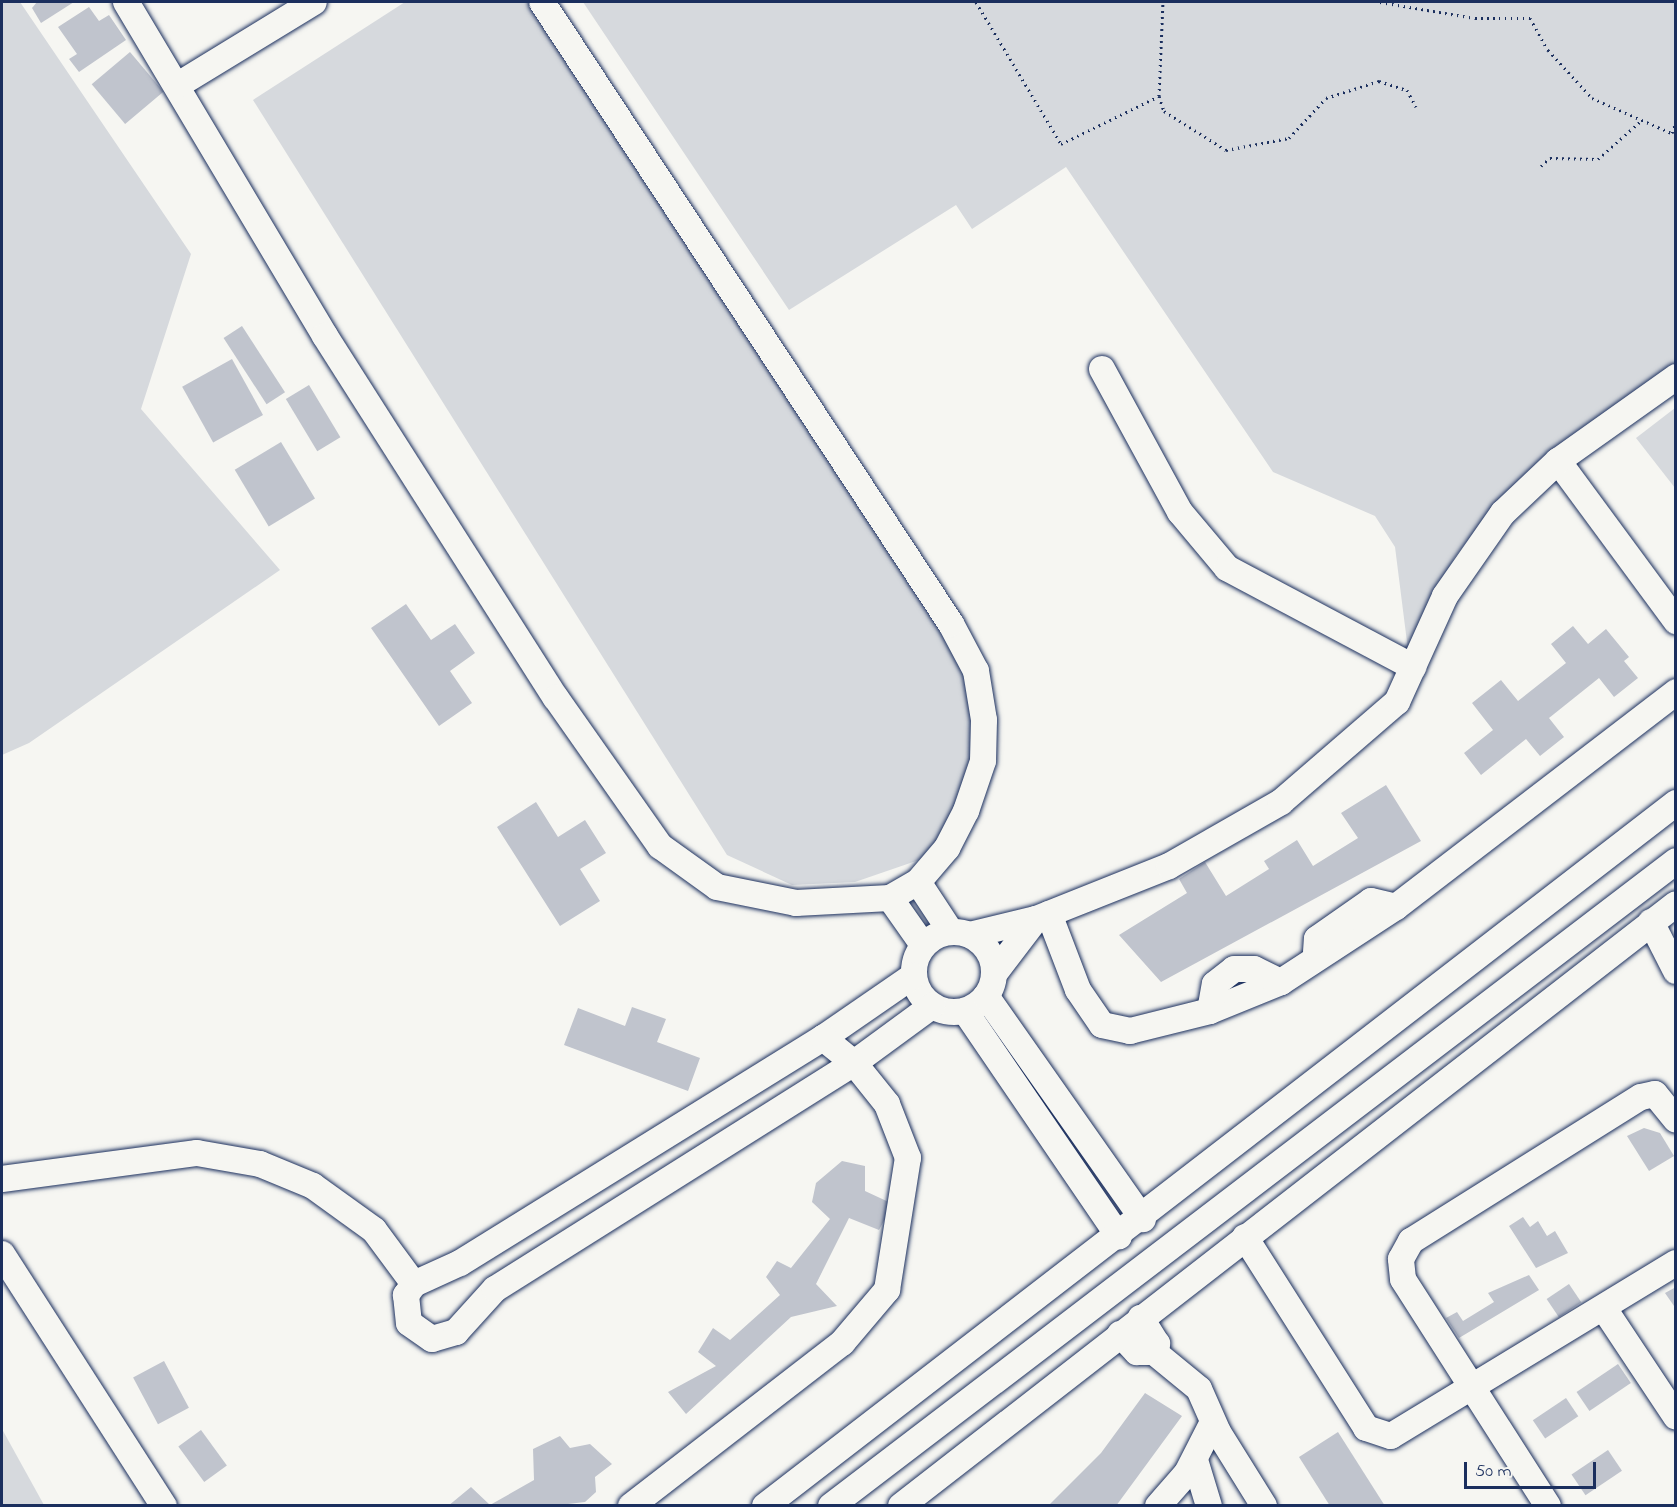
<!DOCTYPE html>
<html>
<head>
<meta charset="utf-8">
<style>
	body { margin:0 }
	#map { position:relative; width:1677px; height:1507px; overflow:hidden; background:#f6f6f2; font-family:"Indie Flower",sans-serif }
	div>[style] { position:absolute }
	.green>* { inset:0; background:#d6d9dd }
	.building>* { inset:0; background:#c0c4cd; transform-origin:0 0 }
	.path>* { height:3px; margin-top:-1.5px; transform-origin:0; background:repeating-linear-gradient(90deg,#1b2f5e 0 1.5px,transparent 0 6px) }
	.roads { filter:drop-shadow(0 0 2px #1b2f5e) drop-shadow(0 0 2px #1b2f5e) }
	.minor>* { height:26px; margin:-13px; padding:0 13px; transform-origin:13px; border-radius:13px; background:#f6f6f2 }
	.minor>.ring { margin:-13px; padding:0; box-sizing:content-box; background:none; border:26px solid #f6f6f2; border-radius:50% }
	span { translate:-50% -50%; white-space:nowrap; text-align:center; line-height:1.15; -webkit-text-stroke:4.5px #f6f6f2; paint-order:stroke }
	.frame { position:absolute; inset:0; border:3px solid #1b2f5e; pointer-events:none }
	.scale { position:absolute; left:1464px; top:1462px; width:132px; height:27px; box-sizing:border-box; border:3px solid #1b2f5e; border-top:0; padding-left:8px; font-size:18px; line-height:21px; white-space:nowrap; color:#1b2f5e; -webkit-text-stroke:4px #f6f6f2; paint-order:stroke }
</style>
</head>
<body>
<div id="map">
	<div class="green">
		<i style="clip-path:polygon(2px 2px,20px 2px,191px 254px,141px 409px,280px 570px,29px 743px,2px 755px)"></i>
		<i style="clip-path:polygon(405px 2px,532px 2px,982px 667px,977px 816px,919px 860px,855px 882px,792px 885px,727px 855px,253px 100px)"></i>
		<i style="clip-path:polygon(583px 2px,1675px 2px,1675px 371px,1503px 495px,1454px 558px,1408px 650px,1395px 547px,1375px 516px,1273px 472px,1066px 167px,972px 229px,956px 205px,789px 310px)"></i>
		<i style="clip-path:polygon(1675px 408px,1675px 488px,1636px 438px)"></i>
		<i style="clip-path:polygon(2px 1429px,44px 1505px,2px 1505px)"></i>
	</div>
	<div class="building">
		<i style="clip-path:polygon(37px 2px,74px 2px,41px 23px,32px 8px)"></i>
		<i style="clip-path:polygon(89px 7px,99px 21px,109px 15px,126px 40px,79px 72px,69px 59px,77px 54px,58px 27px)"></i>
		<i style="left:130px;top:52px;width:52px;height:50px;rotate:50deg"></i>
		<i style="left:242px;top:326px;width:79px;height:22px;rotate:57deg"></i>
		<i style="left:232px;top:359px;width:64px;height:57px;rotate:61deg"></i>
		<i style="left:309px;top:385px;width:61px;height:27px;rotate:59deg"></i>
		<i style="left:281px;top:442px;width:66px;height:54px;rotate:59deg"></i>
		<i style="clip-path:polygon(406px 604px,431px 640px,455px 624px,475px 653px,450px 671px,472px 703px,439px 726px,371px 628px)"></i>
		<i style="clip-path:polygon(1573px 626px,1588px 644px,1606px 629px,1629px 657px,1624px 661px,1638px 678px,1614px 697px,1599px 678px,1549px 718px,1564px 737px,1540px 756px,1526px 739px,1481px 775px,1464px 753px,1493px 730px,1472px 703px,1501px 680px,1518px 701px,1566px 663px,1551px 644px)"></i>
		<i style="clip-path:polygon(1386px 785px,1421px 841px,1161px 982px,1119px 935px,1187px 893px,1179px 879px,1205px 862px,1226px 896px,1269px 869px,1264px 861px,1297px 840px,1313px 866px,1358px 838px,1341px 813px)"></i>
		<i style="clip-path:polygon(536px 802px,558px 837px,585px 820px,606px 853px,580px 869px,600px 901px,560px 926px,497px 827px)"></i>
		<i style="clip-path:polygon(632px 1007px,666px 1019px,657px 1042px,700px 1058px,688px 1091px,564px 1045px,578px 1008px,625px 1026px)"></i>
		<i style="clip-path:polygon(1644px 1128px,1660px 1133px,1674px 1156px,1649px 1171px,1627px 1136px)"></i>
		<i style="clip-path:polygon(842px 1161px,865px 1166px,865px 1191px,893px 1204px,879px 1230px,849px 1218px,816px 1284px,837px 1306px,791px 1317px,686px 1414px,668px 1392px,716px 1366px,698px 1352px,713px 1328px,730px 1340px,780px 1295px,766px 1277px,777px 1261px,791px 1268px,830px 1219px,812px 1202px,816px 1183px)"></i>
		<i style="clip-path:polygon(1523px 1217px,1530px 1227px,1538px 1221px,1547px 1236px,1555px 1231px,1568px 1253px,1536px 1268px,1509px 1226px)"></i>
		<i style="clip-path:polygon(1529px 1275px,1539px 1290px,1459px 1338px,1446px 1318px,1457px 1312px,1463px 1321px,1494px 1302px,1488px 1293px)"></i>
		<i style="left:1569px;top:1284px;width:22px;height:27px;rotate:56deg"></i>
		<i style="clip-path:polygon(1676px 1287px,1676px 1304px,1674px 1306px,1665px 1293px)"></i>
		<i style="left:164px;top:1361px;width:53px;height:35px;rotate:62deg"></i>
		<i style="left:1618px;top:1364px;width:23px;height:50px;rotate:56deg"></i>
		<i style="clip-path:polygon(1145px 1393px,1182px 1416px,1116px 1506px,1048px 1506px,1101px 1453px)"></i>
		<i style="left:1566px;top:1398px;width:22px;height:40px;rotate:56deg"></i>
		<i style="left:201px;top:1430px;width:44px;height:28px;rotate:54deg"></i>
		<i style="clip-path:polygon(1338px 1432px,1385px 1506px,1330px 1506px,1299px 1457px)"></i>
		<i style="clip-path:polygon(560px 1436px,570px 1448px,590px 1444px,612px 1464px,595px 1477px,596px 1492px,585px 1502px,551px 1506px,448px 1506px,471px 1487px,490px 1505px,534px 1480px,533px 1449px)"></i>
		<i style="left:1608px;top:1450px;width:25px;height:44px;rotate:56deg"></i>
	</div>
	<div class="path">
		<i style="left:976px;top:2px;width:165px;rotate:59.1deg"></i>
		<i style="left:1061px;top:144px;width:109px;rotate:-26.1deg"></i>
		<i style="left:1159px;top:96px;width:94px;rotate:-87.6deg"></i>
		<i style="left:1380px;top:2px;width:96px;rotate:9.6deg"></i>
		<i style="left:1475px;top:18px;width:55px"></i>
		<i style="left:1530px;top:18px;width:37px;rotate:61deg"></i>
		<i style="left:1548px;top:50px;width:65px;rotate:47.5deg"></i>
		<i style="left:1592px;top:98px;width:92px;rotate:23.8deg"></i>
		<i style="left:1159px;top:96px;width:16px;rotate:72deg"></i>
		<i style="left:1164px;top:111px;width:73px;rotate:32.2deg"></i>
		<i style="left:1226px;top:150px;width:64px;rotate:-10.8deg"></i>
		<i style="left:1289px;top:138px;width:54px;rotate:-47.2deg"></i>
		<i style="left:1326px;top:98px;width:56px;rotate:-17.8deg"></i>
		<i style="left:1379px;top:81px;width:29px;rotate:18deg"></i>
		<i style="left:1407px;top:90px;width:19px;rotate:62deg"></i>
		<i style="left:1672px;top:133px;width:12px;rotate:-70deg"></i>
		<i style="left:1541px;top:166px;width:12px;rotate:-42deg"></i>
		<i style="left:1550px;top:158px;width:48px;rotate:1.2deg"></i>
		<i style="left:1598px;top:159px;width:57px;rotate:-41.5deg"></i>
	</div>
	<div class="roads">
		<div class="minor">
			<i style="left:126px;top:2px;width:389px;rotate:59.2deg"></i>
			<i style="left:325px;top:336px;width:429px;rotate:57.5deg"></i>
			<i style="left:556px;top:698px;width:181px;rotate:54.9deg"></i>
			<i style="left:660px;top:846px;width:70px;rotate:35.7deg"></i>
			<i style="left:717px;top:887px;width:81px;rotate:11.4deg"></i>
			<i style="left:796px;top:903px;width:94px;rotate:-3deg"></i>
			<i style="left:890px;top:898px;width:32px;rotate:-30deg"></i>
			<i style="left:918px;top:882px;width:45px;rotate:-49.5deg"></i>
			<i style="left:947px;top:848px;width:42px;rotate:-62.8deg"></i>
			<i style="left:966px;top:811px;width:53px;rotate:-71.2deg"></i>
			<i style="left:983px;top:761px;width:41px;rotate:-88.6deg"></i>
			<i style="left:984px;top:720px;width:50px;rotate:-99.3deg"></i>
			<i style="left:976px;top:671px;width:53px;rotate:-118deg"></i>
			<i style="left:951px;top:624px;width:744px;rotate:-123.33deg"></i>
			<i style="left:178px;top:85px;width:159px;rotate:-31.4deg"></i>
			<i style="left:1102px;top:369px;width:163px;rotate:61.4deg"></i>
			<i style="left:1180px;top:512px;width:73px;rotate:50deg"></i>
			<i style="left:1227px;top:568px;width:211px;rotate:28deg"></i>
			<i style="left:1558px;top:461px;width:199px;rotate:53.6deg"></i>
			<i style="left:918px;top:882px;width:60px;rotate:56.6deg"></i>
			<i style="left:890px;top:898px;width:57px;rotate:54.9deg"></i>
			<i style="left:1049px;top:914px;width:81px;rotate:69.1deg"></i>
			<i style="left:1078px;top:990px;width:42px;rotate:55.6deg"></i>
			<i style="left:1102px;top:1025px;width:29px;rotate:12deg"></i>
			<i style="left:1130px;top:1031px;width:82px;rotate:-14deg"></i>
			<i style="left:1210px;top:1011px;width:77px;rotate:-22.2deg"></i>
			<i style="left:1281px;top:982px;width:137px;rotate:-33.1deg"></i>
			<i style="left:1396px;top:907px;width:353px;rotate:-37.5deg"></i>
			<i style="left:1651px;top:922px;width:55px;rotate:63deg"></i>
			<i class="ring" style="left:914px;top:932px;width:54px;height:54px"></i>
			<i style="left:970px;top:935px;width:68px;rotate:-13.6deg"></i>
			<i style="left:1036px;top:919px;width:143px;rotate:-21.7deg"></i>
			<i style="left:1169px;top:866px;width:129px;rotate:-29.7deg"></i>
			<i style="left:1281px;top:802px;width:153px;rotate:-40.8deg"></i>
			<i style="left:1397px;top:702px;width:116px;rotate:-65.6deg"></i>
			<i style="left:1445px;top:596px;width:101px;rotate:-55.1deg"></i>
			<i style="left:1503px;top:513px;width:76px;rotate:-43.4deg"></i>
			<i style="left:1558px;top:461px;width:145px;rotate:-35.4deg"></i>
			<i style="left:1316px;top:952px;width:13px;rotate:-86deg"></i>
			<i style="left:1317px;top:939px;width:66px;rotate:-35.1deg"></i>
			<i style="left:1371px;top:901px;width:26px;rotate:13deg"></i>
			<i style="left:994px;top:974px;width:69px;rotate:-52.6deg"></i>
			<i style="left:913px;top:976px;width:109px;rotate:145.4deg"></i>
			<i style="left:823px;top:1038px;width:427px;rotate:148.2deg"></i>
			<i style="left:460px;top:1263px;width:51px;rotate:155.5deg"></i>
			<i style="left:414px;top:1284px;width:14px;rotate:126deg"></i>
			<i style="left:406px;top:1295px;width:28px;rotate:84deg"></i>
			<i style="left:409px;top:1323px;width:28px;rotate:35deg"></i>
			<i style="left:432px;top:1339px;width:25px;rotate:-16deg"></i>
			<i style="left:456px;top:1332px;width:58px;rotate:-47.8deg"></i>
			<i style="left:495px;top:1289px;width:424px;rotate:-32.2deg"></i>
			<i style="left:854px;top:1063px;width:97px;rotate:-36.2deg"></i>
			<i style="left:986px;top:996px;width:273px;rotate:54.9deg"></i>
			<i style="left:965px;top:1011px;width:273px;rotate:55.7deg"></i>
			<i style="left:1210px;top:1011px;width:27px;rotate:-80deg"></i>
			<i style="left:1215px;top:984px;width:24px;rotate:-38deg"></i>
			<i style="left:1234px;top:969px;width:20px"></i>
			<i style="left:1254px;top:969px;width:30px;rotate:26deg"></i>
			<i style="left:2px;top:1179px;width:197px;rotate:-7.6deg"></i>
			<i style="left:197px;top:1153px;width:64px;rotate:9.9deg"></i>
			<i style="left:260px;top:1164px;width:57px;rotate:22.5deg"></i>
			<i style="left:313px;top:1186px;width:75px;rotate:35.8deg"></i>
			<i style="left:374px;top:1230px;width:67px;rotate:53.5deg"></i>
			<i style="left:1245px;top:1237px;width:226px;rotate:57.6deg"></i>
			<i style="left:1366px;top:1428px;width:26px;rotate:18deg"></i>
			<i style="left:1391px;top:1436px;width:333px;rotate:-31.3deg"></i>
			<i style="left:2px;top:1254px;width:300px;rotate:57.3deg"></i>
			<i style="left:1605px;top:1310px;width:128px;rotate:56.4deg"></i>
			<i style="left:1120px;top:1334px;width:25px;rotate:47deg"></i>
			<i style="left:1137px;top:1352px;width:17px"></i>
			<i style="left:1154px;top:1352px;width:9px;rotate:-69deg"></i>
			<i style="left:1157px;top:1344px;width:31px;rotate:-122deg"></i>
			<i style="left:1154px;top:1352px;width:58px;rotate:39.4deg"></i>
			<i style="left:1199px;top:1389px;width:47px;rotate:66.2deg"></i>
			<i style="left:1218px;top:1432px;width:87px;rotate:58.1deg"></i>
			<i style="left:1195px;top:1460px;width:48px;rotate:73.1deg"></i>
			<i style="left:631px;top:1506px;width:267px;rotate:-37.7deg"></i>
			<i style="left:842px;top:1343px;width:70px;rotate:-49.7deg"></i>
			<i style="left:887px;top:1290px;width:134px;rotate:-81deg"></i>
			<i style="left:908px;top:1158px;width:58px;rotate:-111.3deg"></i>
			<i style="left:887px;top:1104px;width:53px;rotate:-128.8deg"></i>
			<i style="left:854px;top:1063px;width:40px;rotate:-141deg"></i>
			<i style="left:765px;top:1506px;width:1151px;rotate:-37.66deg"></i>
			<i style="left:831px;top:1506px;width:1063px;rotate:-37.35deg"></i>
			<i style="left:901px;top:1506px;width:981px;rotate:-37.84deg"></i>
			<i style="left:1158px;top:1506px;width:44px;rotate:-48.7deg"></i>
			<i style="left:1187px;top:1473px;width:57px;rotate:-63deg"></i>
			<i style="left:1548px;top:1506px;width:269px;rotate:-122.6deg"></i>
			<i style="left:1403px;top:1279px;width:20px;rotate:-96deg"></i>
			<i style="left:1401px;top:1259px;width:21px;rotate:-61deg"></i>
			<i style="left:1411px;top:1241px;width:271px;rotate:-32.1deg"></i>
			<i style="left:1641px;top:1097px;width:14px;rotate:-12deg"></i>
			<i style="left:1655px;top:1094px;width:33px;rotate:51deg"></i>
		</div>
	</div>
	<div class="frame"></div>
	<div class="scale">50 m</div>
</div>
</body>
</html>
